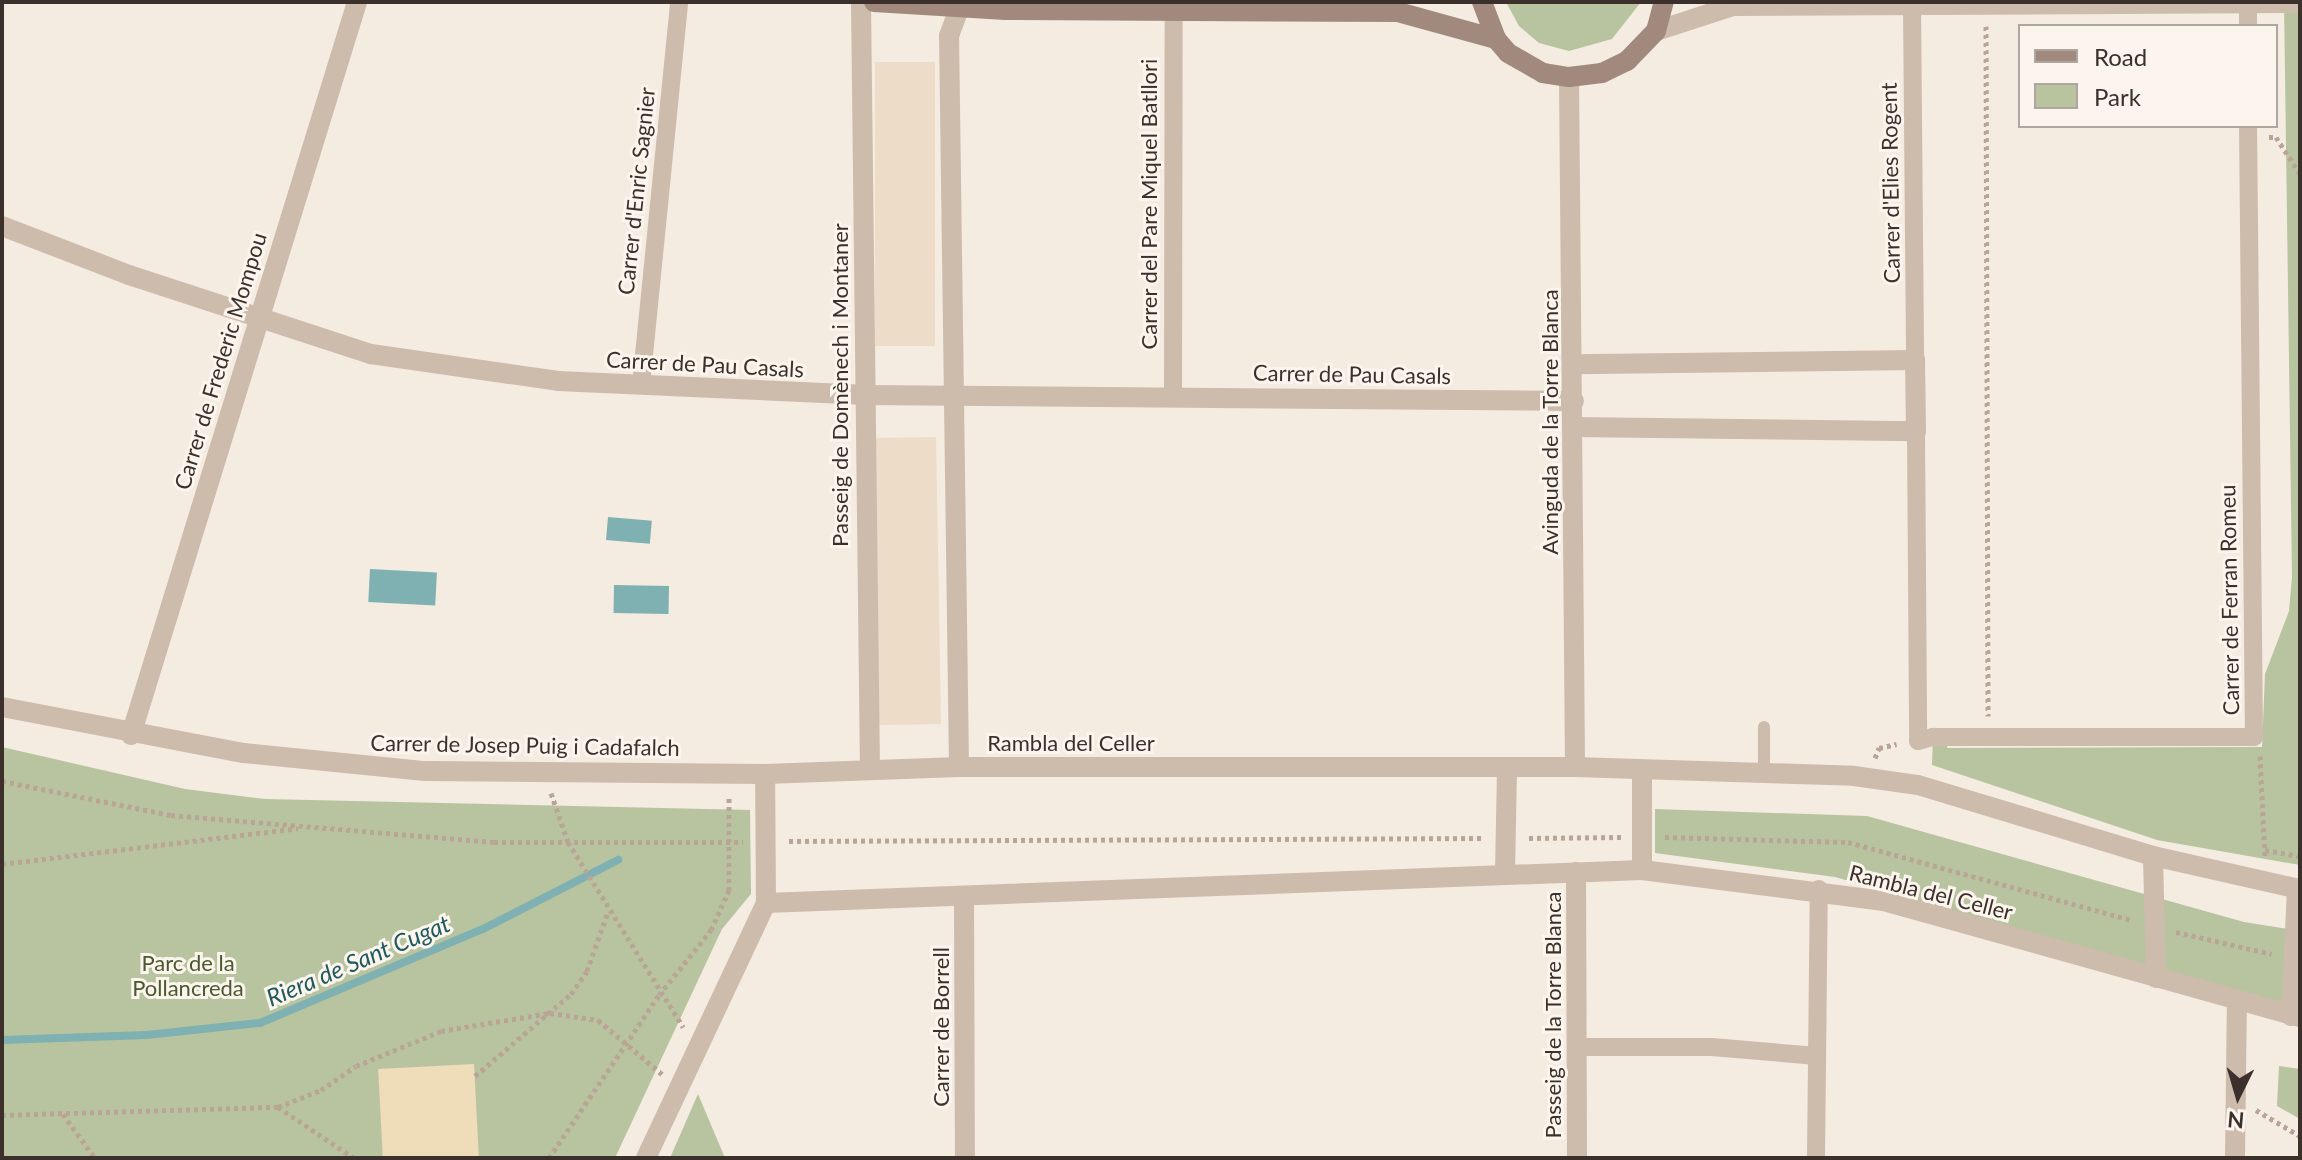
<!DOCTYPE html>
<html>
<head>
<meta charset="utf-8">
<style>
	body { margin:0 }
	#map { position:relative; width:2302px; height:1160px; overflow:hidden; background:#f4ebe1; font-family:Lato,sans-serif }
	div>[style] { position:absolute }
	.green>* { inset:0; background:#b8c4a0 }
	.sand>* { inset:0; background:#efdcb8; transform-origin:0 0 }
	.plaza>* { inset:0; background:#ecdcc8; transform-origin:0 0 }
	.water>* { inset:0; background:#7fb0b2; transform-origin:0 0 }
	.stream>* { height:8px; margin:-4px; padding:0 4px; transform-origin:4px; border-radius:4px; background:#7fb0b2 }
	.path>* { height:5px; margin-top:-2.5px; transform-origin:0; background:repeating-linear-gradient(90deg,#b9a596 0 4px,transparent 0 8px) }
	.service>* { height:12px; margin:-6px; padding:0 6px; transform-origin:6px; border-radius:6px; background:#cdbbac }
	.pedestrian>* { height:18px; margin:-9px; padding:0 9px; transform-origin:9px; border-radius:9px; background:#cdbbac }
	.minor>* { height:20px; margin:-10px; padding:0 10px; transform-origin:10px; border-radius:10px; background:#cdbbac }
	.tertiary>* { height:20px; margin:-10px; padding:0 10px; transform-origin:10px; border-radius:10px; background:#cdbbac }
	.secondary>* { height:20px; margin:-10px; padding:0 10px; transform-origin:10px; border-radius:10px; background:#a18a7d }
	span { translate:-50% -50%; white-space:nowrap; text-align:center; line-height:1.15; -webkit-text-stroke:6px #fbf5ee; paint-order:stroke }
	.street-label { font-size:22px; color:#3b302b }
	.park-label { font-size:22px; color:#4a5a2e }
	.water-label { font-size:24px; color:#1f5a5e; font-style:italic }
	.frame { position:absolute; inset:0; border:4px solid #3b302b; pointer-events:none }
	.legend { position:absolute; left:2018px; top:24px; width:260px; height:104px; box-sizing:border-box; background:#fbf5ee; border:2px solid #aea6a0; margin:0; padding:10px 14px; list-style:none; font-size:24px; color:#3b302b }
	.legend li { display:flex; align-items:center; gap:16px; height:40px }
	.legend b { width:40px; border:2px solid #aea6a0 }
	.north { position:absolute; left:2198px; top:1056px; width:80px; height:80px; -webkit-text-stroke:6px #fbf5ee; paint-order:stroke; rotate:185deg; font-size:22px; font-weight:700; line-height:32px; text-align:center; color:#3b302b }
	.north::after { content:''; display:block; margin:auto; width:28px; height:36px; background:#3b302b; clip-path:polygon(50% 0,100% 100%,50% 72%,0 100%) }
</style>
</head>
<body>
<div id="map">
	<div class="green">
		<i style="clip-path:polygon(1506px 2px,1641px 2px,1612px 39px,1569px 51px,1539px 43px,1519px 26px)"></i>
		<i style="clip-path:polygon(2284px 2px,2300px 2px,2300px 865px,2157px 840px,1932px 765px,1933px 737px,1948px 737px,1947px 748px,2262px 747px,2265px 674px,2289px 611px,2292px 577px)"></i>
		<i style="clip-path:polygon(2px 747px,185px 789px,265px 799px,750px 810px,751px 894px,722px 929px,615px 1158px,2px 1158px)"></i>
		<i style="clip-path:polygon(1655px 809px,1867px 816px,2244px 922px,2300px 931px,2300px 1010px,1835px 877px,1655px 853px)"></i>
		<i style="clip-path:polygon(2279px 1066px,2300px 1069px,2300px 1119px,2277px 1106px)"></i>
		<i style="clip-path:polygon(698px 1094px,725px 1158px,670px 1158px)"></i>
	</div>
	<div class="sand">
		<i style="left:474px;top:1064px;width:94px;height:96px;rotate:87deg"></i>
	</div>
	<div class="plaza">
		<i style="left:875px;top:62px;width:60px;height:284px"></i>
		<i style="left:936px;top:437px;width:287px;height:62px;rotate:89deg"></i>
	</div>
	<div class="water">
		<i style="left:608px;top:517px;width:44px;height:23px;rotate:5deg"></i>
		<i style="left:370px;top:569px;width:67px;height:33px;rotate:3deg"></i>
		<i style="left:614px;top:585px;width:55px;height:28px;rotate:1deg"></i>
	</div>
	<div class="stream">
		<i style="left:2px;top:1040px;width:145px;rotate:-2deg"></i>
		<i style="left:147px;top:1035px;width:114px;rotate:-6.1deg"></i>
		<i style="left:260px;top:1023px;width:242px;rotate:-22.9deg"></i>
		<i style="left:483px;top:929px;width:152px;rotate:-27.1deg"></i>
	</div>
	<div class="path">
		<i style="left:1986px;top:26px;width:690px;rotate:89.83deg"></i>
		<i style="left:2269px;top:137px;width:7px"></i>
		<i style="left:2276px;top:137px;width:44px;rotate:57deg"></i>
		<i style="left:2260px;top:756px;width:102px;rotate:87.2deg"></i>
		<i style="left:1875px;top:758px;width:11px;rotate:-68deg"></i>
		<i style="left:1879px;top:748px;width:18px;rotate:-13deg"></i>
		<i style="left:2px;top:781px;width:172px;rotate:11.4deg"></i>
		<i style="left:171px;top:815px;width:324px;rotate:4.8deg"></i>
		<i style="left:494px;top:842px;width:249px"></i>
		<i style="left:551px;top:793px;width:52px;rotate:70.9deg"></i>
		<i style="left:568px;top:842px;width:218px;rotate:58.1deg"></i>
		<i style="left:1665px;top:837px;width:183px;rotate:1.6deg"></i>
		<i style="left:1848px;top:842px;width:295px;rotate:15.4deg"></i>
		<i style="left:1529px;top:838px;width:94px;rotate:-0.6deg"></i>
		<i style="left:789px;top:841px;width:694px;rotate:-0.25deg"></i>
		<i style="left:2265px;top:850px;width:36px;rotate:10deg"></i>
		<i style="left:2px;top:864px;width:298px;rotate:-6.9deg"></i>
		<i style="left:2176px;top:932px;width:98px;rotate:12.9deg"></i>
		<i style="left:475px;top:1076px;width:126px;rotate:-40.5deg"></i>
		<i style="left:571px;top:994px;width:28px;rotate:-55deg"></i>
		<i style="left:587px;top:971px;width:63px;rotate:-70.4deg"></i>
		<i style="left:278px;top:1107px;width:46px;rotate:-21.6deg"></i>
		<i style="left:321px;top:1090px;width:42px;rotate:-34.4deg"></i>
		<i style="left:356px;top:1066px;width:92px;rotate:-22.4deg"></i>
		<i style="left:441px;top:1031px;width:110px;rotate:-9.4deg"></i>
		<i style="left:550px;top:1013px;width:49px;rotate:8.3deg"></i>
		<i style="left:598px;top:1020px;width:84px;rotate:40.2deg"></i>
		<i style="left:2256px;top:1110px;width:51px;rotate:30.6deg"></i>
		<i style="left:63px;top:1114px;width:54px;rotate:54deg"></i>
		<i style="left:2px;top:1115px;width:276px;rotate:-1.7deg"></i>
		<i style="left:278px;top:1107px;width:92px;rotate:33.9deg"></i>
		<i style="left:549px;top:1158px;width:197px;rotate:-56deg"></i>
		<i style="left:659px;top:995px;width:83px;rotate:-51.3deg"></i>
		<i style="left:711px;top:930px;width:44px;rotate:-65.8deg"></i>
		<i style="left:729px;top:890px;width:95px;rotate:-90deg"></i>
	</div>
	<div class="service">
		<i style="left:1764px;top:774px;width:47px;rotate:-90deg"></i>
	</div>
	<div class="pedestrian">
		<i style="left:2248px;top:4px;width:22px;rotate:90deg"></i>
		<i style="left:1912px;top:5px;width:355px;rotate:89.5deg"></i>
		<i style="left:641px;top:385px;width:385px;rotate:-84.3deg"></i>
		<i style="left:1173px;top:396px;width:384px;rotate:-89.9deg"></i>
		<i style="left:1916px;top:431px;width:310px;rotate:89.6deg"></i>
		<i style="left:1918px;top:741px;width:16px;rotate:-15deg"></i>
		<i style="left:1933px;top:737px;width:321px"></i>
		<i style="left:2254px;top:737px;width:611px;rotate:-90.56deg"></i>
		<i style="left:1576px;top:1047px;width:136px"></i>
		<i style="left:1712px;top:1047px;width:105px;rotate:4.9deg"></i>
		<i style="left:1816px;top:1158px;width:269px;rotate:-89.4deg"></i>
	</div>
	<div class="minor">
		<i style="left:1569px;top:77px;width:690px;rotate:89.5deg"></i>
		<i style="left:2px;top:226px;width:136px;rotate:21.1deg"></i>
		<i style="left:129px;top:275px;width:255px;rotate:18.1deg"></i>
		<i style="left:371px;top:354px;width:189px;rotate:8.2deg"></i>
		<i style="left:558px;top:381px;width:304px;rotate:2.6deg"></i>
		<i style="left:862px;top:395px;width:712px;rotate:0.48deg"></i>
		<i style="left:1572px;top:427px;width:344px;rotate:0.7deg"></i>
		<i style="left:1916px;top:431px;width:71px;rotate:-90.8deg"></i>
		<i style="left:1915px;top:360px;width:341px;rotate:179.3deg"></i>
		<i style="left:2px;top:707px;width:246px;rotate:10.8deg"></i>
		<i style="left:244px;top:753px;width:182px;rotate:5.7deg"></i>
		<i style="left:425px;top:771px;width:340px;rotate:0.5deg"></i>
		<i style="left:131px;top:735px;width:767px;rotate:-72.86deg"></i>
		<i style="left:1576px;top:872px;width:286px;rotate:89.8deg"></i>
		<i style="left:964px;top:896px;width:262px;rotate:89.8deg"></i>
		<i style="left:2235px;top:1158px;width:157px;rotate:-89.3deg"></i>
	</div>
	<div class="tertiary">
		<i style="left:861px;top:2px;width:767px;rotate:89.33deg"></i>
		<i style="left:1656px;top:31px;width:81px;rotate:-18deg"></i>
		<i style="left:1733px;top:6px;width:567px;rotate:-0.3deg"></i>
		<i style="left:959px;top:767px;width:731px;rotate:-90.78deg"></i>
		<i style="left:949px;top:36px;width:30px;rotate:-70deg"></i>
		<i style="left:1642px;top:771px;width:99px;rotate:90deg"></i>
		<i style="left:2153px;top:856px;width:122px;rotate:88.6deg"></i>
		<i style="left:1505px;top:874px;width:107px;rotate:-88.9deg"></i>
		<i style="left:766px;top:903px;width:877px;rotate:-2.16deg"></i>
		<i style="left:1642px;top:870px;width:244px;rotate:7.3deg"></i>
		<i style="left:1884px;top:901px;width:432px;rotate:15.6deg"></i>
		<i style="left:2291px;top:1016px;width:128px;rotate:-87.3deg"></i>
		<i style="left:646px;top:1158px;width:282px;rotate:-64.8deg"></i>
		<i style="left:766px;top:903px;width:129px;rotate:-90.4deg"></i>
		<i style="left:765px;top:774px;width:194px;rotate:-2.1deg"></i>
		<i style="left:959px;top:767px;width:616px"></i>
		<i style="left:1575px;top:767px;width:279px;rotate:1.8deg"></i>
		<i style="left:1854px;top:776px;width:65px;rotate:8deg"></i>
		<i style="left:1918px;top:785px;width:245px;rotate:16.8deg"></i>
		<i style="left:2153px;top:856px;width:151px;rotate:12.7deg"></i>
	</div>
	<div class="secondary">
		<i style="left:874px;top:2px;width:132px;rotate:3.5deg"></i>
		<i style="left:1006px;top:10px;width:392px;rotate:0.3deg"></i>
		<i style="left:1398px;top:12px;width:102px;rotate:15.4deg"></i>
		<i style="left:1482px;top:2px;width:40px;rotate:69deg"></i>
		<i style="left:1496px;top:39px;width:18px;rotate:49deg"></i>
		<i style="left:1508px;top:53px;width:40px;rotate:29.7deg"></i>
		<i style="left:1543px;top:73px;width:26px;rotate:9deg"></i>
		<i style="left:1569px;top:77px;width:33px;rotate:-7deg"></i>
		<i style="left:1602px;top:73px;width:28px;rotate:-26deg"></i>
		<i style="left:1627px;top:61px;width:42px;rotate:-46deg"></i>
		<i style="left:1656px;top:31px;width:30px;rotate:-75deg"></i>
	</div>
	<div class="street-label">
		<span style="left:1890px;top:183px;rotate:-91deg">Carrer d'Elies Rogent</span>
		<span style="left:636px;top:191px;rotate:-84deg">Carrer d'Enric Sagnier</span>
		<span style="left:1149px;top:204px;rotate:-90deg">Carrer del Pare Miquel Batllori</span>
		<span style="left:220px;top:361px;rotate:-73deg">Carrer de Frederic Mompou</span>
		<span style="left:705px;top:364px;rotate:3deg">Carrer de Pau Casals</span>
		<span style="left:1352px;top:374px;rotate:1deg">Carrer de Pau Casals</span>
		<span style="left:840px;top:385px;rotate:-90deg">Passeig de Domènech i Montaner</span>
		<span style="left:1550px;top:422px;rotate:-90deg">Avinguda de la Torre Blanca</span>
		<span style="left:2229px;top:600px;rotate:-91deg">Carrer de Ferran Romeu</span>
		<span style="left:1071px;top:743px">Rambla del Celler</span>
		<span style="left:525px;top:745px;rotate:1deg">Carrer de Josep Puig i Cadafalch</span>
		<span style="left:1931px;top:892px;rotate:14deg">Rambla del Celler</span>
		<span style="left:1553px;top:1015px;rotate:-90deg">Passeig de la Torre Blanca</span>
		<span style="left:941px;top:1027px;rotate:-90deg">Carrer de Borrell</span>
	</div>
	<div class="park-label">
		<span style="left:188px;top:975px">Parc de la<br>Pollancreda</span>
	</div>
	<div class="water-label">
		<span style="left:358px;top:960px;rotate:-23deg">Riera de Sant Cugat</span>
	</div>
	<div class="frame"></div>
	<ul class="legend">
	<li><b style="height:10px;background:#a18a7d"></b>Road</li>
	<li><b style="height:22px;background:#b8c4a0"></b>Park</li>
	</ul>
	<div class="north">N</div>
</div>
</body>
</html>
